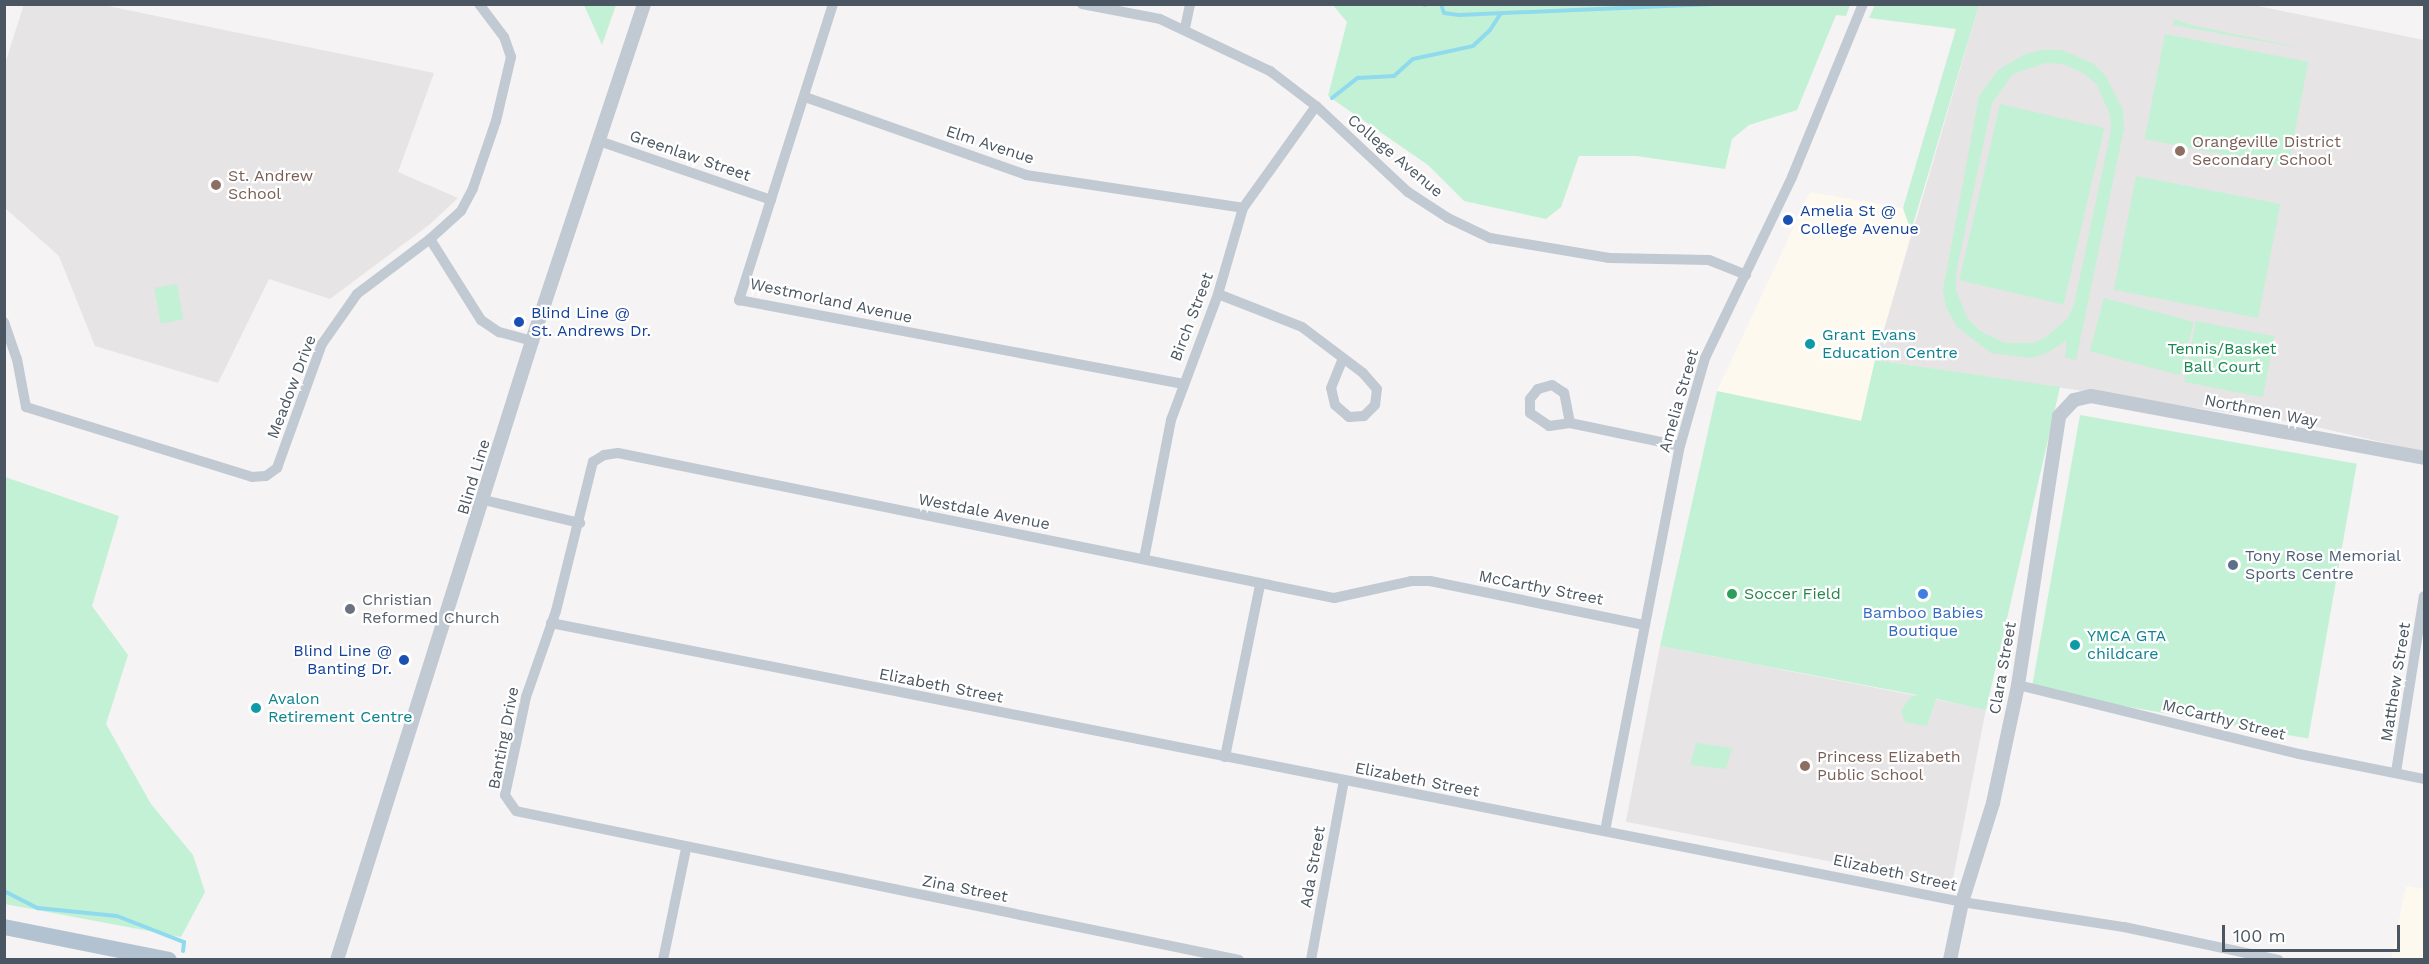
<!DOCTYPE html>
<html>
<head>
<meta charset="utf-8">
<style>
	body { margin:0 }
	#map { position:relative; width:2429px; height:964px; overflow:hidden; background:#f5f3f3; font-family:"Work Sans",sans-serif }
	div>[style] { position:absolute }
	.commercial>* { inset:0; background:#fdf9ef }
	.education>* { inset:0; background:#e6e4e5; transform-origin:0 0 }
	.green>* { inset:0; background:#c3f1d5; transform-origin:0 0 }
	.stream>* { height:4px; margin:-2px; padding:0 2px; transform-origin:2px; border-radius:2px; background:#90daee }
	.minor>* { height:10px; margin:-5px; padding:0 5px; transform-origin:5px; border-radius:5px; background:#c1cad2 }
	.tertiary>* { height:14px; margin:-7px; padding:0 7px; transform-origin:7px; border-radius:7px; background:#c1cad2 }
	.primary>* { height:16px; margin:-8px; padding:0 8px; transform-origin:8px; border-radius:8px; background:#b3c2d1 }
	.dots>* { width:16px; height:16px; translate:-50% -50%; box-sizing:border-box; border:3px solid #fff; border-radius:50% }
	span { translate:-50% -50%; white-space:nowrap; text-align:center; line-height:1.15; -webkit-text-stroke:4.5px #fff; paint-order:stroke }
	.education-label { font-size:16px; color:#785e54 }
	.left { translate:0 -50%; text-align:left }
	.street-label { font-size:16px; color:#4a5661 }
	.transit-label { font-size:16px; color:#164399 }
	.right { translate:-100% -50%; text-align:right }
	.culture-label { font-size:16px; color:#0d838f }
	.park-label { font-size:16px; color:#17864f }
	.service-label { font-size:16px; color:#4e5e75 }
	.leisure-label { font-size:16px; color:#27864d }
	.worship-label { font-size:16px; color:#5b616d }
	.shop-label { font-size:16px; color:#366cbe }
	.frame { position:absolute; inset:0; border:6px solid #4a5661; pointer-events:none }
	.scale { position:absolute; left:2222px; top:925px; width:178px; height:27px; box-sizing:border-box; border:3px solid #4a5661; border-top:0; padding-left:8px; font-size:18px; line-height:21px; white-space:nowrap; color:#4a5661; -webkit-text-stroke:4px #fff; paint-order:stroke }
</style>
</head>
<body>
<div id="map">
	<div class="commercial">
		<i style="clip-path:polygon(1810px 192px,1903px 208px,1911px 231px,1862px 421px,1717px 391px)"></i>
		<i style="clip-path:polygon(2406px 886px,2424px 889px,2424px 959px,2391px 959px)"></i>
	</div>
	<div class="education">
		<i style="clip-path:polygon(24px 4px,103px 5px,434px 73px,398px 172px,458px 198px,429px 225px,330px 299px,269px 279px,218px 383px,95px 346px,59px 256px,5px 208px,5px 64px)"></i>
		<i style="clip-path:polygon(1979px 5px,2253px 5px,2424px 40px,2424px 452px,2304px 424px,1875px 360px)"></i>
		<i style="left:1660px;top:646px;width:332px;height:179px;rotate:11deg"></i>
	</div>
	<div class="green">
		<i style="clip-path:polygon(584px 5px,616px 5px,602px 45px)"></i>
		<i style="clip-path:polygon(1333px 5px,1850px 5px,1846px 16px,1836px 15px,1797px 110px,1749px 125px,1732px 139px,1725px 169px,1637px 156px,1579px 156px,1561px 207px,1546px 219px,1464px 201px,1428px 165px,1328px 96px,1347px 22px)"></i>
		<i style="clip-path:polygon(1875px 5px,1979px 5px,1911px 231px,1903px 208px,1956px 29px,1869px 18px)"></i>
		<i style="clip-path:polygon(2174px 19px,2191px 25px,2312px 50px,2173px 25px)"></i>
		<i style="left:2165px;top:34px;width:146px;height:107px;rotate:11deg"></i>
		<i style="clip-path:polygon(evenodd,2042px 50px,2062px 50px,2094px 64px,2105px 75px,2123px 110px,2124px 128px,2076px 360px,2065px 357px,2067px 340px,2047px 353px,2031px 358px,1991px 353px,1957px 327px,1946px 307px,1943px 290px,1979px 96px,1998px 70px,2025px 54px,2042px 50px,2045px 63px,2063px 64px,2085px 74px,2097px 85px,2110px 115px,2111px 130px,2074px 305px,2067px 319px,2046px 337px,2033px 343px,2005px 343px,1980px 331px,1967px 318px,1956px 290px,1956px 273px,1992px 103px,2013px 74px,2045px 63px)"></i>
		<i style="left:2000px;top:104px;width:107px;height:181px;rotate:13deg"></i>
		<i style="left:2136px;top:176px;width:147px;height:116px;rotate:11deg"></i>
		<i style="left:177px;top:284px;width:36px;height:23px;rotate:80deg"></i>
		<i style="left:2104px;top:298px;width:93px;height:55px;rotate:15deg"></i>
		<i style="left:2196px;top:321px;width:80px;height:62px;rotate:11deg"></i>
		<i style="clip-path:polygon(1875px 360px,2060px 387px,1986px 710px,1936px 699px,1927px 726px,1905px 722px,1901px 712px,1909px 698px,1917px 695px,1660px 646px,1717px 391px,1861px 421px)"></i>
		<i style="left:2080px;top:415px;width:281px;height:279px;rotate:10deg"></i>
		<i style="clip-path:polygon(5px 477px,119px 516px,92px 606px,128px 655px,106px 724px,151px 804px,193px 855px,205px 892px,181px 937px,5px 904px)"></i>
		<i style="clip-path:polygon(1696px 743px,1732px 748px,1726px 769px,1690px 765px)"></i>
	</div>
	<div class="stream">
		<i style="left:1423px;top:4px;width:2px;rotate:27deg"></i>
		<i style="left:1441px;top:4px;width:9px;rotate:72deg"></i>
		<i style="left:1444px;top:13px;width:15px;rotate:8deg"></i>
		<i style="left:1459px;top:15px;width:254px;rotate:-2.5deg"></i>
		<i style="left:1332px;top:98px;width:33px;rotate:-38deg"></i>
		<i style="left:1358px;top:78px;width:36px;rotate:-3deg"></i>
		<i style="left:1394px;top:76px;width:25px;rotate:-42deg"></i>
		<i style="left:1413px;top:59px;width:61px;rotate:-12.2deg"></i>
		<i style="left:1473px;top:46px;width:23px;rotate:-43deg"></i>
		<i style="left:1490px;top:30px;width:20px;rotate:-57deg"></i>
		<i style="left:4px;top:891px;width:38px;rotate:27deg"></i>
		<i style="left:38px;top:908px;width:79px;rotate:5.8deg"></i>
		<i style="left:117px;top:916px;width:72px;rotate:21.2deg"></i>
		<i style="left:184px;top:942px;width:9px;rotate:96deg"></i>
	</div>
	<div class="minor">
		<i style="left:833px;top:4px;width:311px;rotate:107.6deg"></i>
		<i style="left:739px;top:300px;width:451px;rotate:10.7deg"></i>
		<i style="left:1082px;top:4px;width:79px;rotate:10.9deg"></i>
		<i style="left:1160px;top:19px;width:122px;rotate:25.3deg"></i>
		<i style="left:1270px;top:71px;width:58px;rotate:37.3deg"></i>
		<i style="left:1316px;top:106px;width:126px;rotate:43.1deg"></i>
		<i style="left:1408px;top:192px;width:48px;rotate:33deg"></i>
		<i style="left:1448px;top:218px;width:47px;rotate:25.5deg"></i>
		<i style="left:1490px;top:238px;width:121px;rotate:9.5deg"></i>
		<i style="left:1609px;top:258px;width:100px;rotate:1.1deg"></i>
		<i style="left:1709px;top:260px;width:40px;rotate:22deg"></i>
		<i style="left:1185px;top:28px;width:25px;rotate:-78deg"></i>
		<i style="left:805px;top:97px;width:234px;rotate:19.4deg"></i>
		<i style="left:1026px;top:175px;width:219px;rotate:8.6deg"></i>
		<i style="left:599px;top:141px;width:182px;rotate:18.9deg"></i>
		<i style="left:430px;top:239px;width:96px;rotate:57.8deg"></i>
		<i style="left:481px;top:320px;width:22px;rotate:34deg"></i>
		<i style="left:499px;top:332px;width:34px;rotate:15deg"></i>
		<i style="left:1218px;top:294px;width:90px;rotate:21.4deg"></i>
		<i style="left:1302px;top:327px;width:76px;rotate:37deg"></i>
		<i style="left:1363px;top:373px;width:21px;rotate:49deg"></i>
		<i style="left:1377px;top:389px;width:16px;rotate:97deg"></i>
		<i style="left:1375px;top:405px;width:16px;rotate:135deg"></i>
		<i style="left:1364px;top:416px;width:15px;rotate:176deg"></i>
		<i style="left:1349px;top:417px;width:18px;rotate:-139deg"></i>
		<i style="left:1335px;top:405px;width:17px;rotate:-103deg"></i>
		<i style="left:1331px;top:388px;width:29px;rotate:-68deg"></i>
		<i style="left:4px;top:322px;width:39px;rotate:71deg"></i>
		<i style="left:17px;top:359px;width:49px;rotate:79.4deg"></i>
		<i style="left:26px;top:407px;width:237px;rotate:17.2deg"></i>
		<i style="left:252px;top:477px;width:14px;rotate:-4deg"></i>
		<i style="left:266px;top:476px;width:14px;rotate:-36deg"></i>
		<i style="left:277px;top:468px;width:132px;rotate:-70.1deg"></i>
		<i style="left:322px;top:344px;width:61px;rotate:-55deg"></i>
		<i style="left:357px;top:294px;width:91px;rotate:-37deg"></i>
		<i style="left:430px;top:239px;width:42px;rotate:-42.1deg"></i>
		<i style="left:461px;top:211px;width:26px;rotate:-62deg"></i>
		<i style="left:473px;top:188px;width:71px;rotate:-71.1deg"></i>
		<i style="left:496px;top:121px;width:66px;rotate:-76.8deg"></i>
		<i style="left:511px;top:57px;width:21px;rotate:-109deg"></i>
		<i style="left:504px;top:37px;width:41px;rotate:-127.1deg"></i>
		<i style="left:1570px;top:423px;width:31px;rotate:-101deg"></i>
		<i style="left:1564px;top:393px;width:14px;rotate:-146deg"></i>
		<i style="left:1552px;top:385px;width:15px;rotate:164deg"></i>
		<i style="left:1538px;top:389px;width:13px;rotate:129deg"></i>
		<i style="left:1530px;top:399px;width:14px;rotate:90deg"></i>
		<i style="left:1530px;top:413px;width:23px;rotate:34deg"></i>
		<i style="left:1549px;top:426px;width:21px;rotate:-8deg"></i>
		<i style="left:1570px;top:423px;width:112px;rotate:11.8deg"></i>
		<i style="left:484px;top:500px;width:99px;rotate:13.5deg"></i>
		<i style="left:1144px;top:559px;width:142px;rotate:-79deg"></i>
		<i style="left:1171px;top:420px;width:134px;rotate:-69.5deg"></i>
		<i style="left:1218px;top:294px;width:90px;rotate:-73.8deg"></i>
		<i style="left:1243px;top:208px;width:125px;rotate:-54.4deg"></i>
		<i style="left:551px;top:623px;width:1438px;rotate:11.18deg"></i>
		<i style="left:1962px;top:902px;width:164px;rotate:8.8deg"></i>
		<i style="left:2124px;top:927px;width:158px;rotate:12deg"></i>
		<i style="left:2018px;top:685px;width:289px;rotate:13.8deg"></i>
		<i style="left:2299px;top:754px;width:127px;rotate:11.3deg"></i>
		<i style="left:1225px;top:757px;width:176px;rotate:-78.5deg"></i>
		<i style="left:2396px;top:772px;width:178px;rotate:-81deg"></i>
		<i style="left:1605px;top:831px;width:392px;rotate:-79deg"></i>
		<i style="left:1680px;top:446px;width:91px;rotate:-74.1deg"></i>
		<i style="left:1705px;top:358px;width:201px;rotate:-64.3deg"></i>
		<i style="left:1792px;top:177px;width:187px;rotate:-67.7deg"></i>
		<i style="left:663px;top:960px;width:113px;rotate:-78.3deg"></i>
		<i style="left:1239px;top:960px;width:738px;rotate:-168.36deg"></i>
		<i style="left:516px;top:811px;width:19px;rotate:-125deg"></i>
		<i style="left:505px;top:795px;width:100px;rotate:-77.9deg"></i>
		<i style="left:526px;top:697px;width:91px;rotate:-70.8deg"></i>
		<i style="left:556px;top:611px;width:154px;rotate:-76.1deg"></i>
		<i style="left:593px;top:462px;width:13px;rotate:-32deg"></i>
		<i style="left:604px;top:455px;width:14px;rotate:-8deg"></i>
		<i style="left:618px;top:453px;width:731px;rotate:11.45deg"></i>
		<i style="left:1334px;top:598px;width:79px;rotate:-12.4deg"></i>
		<i style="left:1411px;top:581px;width:19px"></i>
		<i style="left:1430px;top:581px;width:219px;rotate:11.6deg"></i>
		<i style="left:1311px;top:960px;width:182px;rotate:-79.6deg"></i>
	</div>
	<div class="tertiary">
		<i style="left:337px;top:960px;width:649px;rotate:-72.51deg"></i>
		<i style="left:532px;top:341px;width:355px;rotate:-71.6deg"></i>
		<i style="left:1950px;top:960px;width:59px;rotate:-78.3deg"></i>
		<i style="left:1962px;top:902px;width:104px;rotate:-72.6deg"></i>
		<i style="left:1993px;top:803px;width:121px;rotate:-78deg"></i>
		<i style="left:2018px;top:685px;width:272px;rotate:-81.3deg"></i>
		<i style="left:2059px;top:416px;width:22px;rotate:-47deg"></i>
		<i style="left:2074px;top:400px;width:17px;rotate:-13deg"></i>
		<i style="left:2091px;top:396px;width:339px;rotate:10.5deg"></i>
	</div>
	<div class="primary">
		<i style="left:4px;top:927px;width:168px;rotate:11.3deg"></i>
	</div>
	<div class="dots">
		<i style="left:2180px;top:151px;background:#8d6e63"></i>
		<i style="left:216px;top:185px;background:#8d6e63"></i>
		<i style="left:1788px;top:220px;background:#1a4fb4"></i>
		<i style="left:519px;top:322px;background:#1a4fb4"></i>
		<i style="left:1810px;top:344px;background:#0f9aa8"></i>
		<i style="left:2233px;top:565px;background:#5c6f8a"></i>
		<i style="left:1732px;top:594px;background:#2e9e5b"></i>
		<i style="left:1923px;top:594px;background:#3f7fe0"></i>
		<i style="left:350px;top:609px;background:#6b7280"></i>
		<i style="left:2075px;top:645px;background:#0f9aa8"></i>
		<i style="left:404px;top:660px;background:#1a4fb4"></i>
		<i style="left:256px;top:708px;background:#0f9aa8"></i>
		<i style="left:1805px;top:766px;background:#8d6e63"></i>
	</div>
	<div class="education-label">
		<span class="left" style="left:2192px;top:151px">Orangeville District<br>Secondary School</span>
		<span class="left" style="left:228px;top:185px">St. Andrew<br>School</span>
		<span class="left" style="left:1817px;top:766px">Princess Elizabeth<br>Public School</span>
	</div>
	<div class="street-label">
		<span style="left:990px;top:145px;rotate:18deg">Elm Avenue</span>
		<span style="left:690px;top:156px;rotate:19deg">Greenlaw Street</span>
		<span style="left:1395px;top:156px;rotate:40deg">College Avenue</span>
		<span style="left:831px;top:301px;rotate:12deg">Westmorland Avenue</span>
		<span style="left:1192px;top:317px;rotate:-69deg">Birch Street</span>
		<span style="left:292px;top:387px;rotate:-69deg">Meadow Drive</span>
		<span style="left:1679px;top:401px;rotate:-74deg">Amelia Street</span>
		<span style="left:2261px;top:411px;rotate:11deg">Northmen Way</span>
		<span style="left:474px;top:477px;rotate:-73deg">Blind Line</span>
		<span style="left:984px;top:512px;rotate:11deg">Westdale Avenue</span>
		<span style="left:1541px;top:588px;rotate:11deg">McCarthy Street</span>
		<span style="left:2003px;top:668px;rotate:-80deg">Clara Street</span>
		<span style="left:2396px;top:682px;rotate:-81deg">Matthew Street</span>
		<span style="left:941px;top:686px;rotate:11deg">Elizabeth Street</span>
		<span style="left:2224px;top:720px;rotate:14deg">McCarthy Street</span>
		<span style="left:504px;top:738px;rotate:-79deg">Banting Drive</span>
		<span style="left:1417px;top:780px;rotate:11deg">Elizabeth Street</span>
		<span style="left:1313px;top:867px;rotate:-80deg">Ada Street</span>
		<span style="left:1895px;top:873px;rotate:12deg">Elizabeth Street</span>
		<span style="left:965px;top:889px;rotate:11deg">Zina Street</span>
	</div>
	<div class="transit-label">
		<span class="left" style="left:1800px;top:220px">Amelia St @<br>College Avenue</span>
		<span class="left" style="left:531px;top:322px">Blind Line @<br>St. Andrews Dr.</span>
		<span class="right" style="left:392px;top:660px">Blind Line @<br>Banting Dr.</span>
	</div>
	<div class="culture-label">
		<span class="left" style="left:1822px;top:344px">Grant Evans<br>Education Centre</span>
		<span class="left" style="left:2087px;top:645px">YMCA GTA<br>childcare</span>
		<span class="left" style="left:268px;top:708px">Avalon<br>Retirement Centre</span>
	</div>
	<div class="park-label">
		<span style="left:2222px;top:358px">Tennis/Basket<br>Ball Court</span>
	</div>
	<div class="service-label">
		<span class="left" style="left:2245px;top:565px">Tony Rose Memorial<br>Sports Centre</span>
	</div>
	<div class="leisure-label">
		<span class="left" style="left:1744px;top:594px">Soccer Field</span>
	</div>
	<div class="worship-label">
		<span class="left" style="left:362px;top:609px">Christian<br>Reformed Church</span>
	</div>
	<div class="shop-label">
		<span style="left:1923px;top:622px">Bamboo Babies<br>Boutique</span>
	</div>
	<div class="frame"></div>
	<div class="scale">100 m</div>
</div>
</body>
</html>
